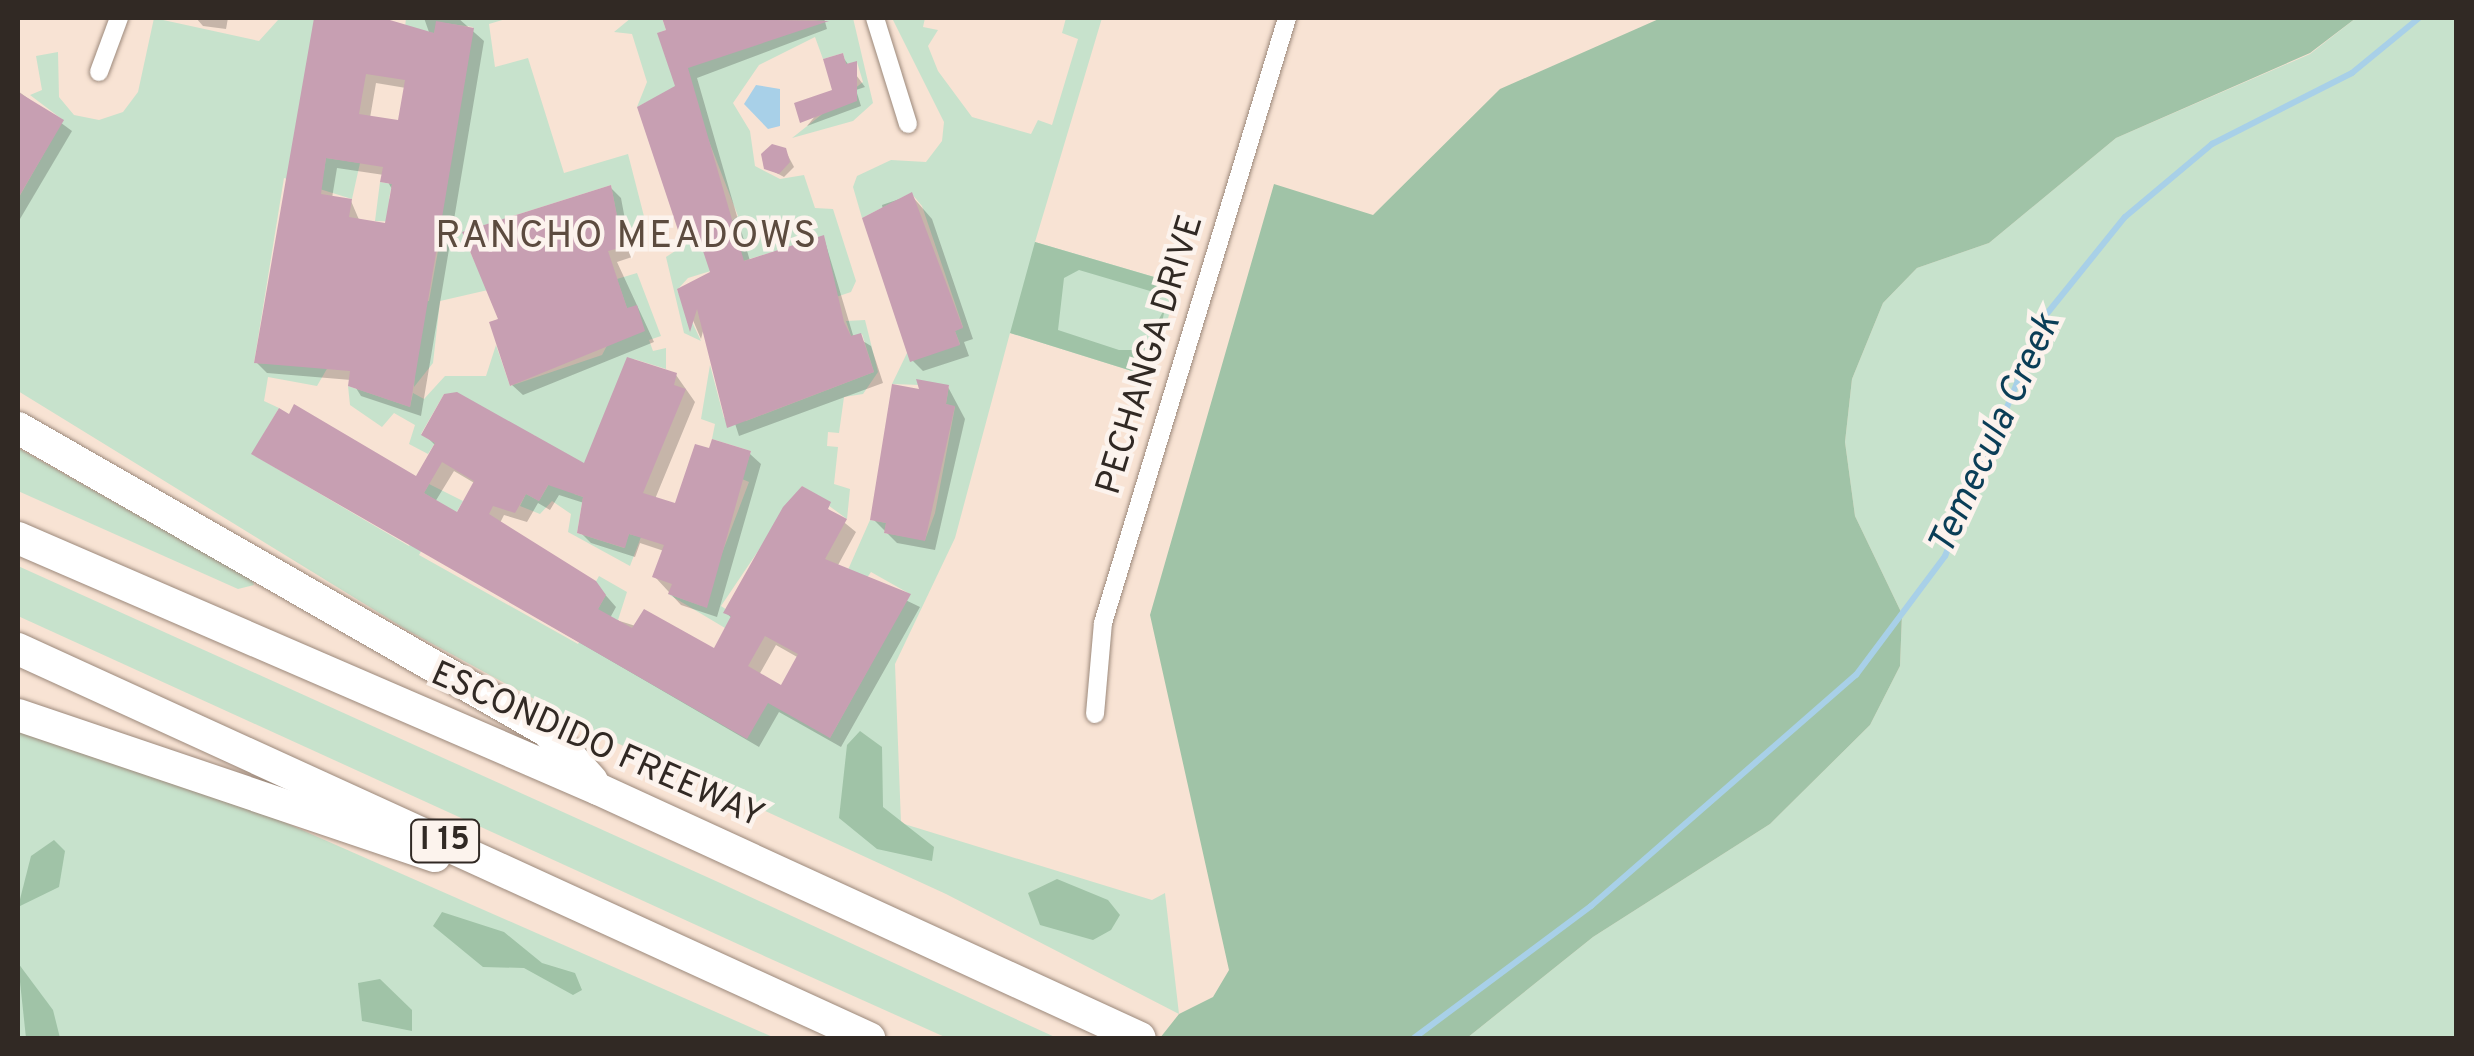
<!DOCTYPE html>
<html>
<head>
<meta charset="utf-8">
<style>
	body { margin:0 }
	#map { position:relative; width:2474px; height:1056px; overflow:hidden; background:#f8e3d4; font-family:Overpass,sans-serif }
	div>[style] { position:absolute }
	.green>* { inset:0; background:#c7e2cc }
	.forest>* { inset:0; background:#a0c3a7 }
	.water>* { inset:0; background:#a8d0e8 }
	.shadow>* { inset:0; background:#0003 }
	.stream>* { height:6px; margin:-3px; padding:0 3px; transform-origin:3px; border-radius:3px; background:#a8d0e8 }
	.building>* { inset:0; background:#c79fb2 }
	.roads { filter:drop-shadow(0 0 2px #9c897b) drop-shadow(0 0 2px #9c897b) }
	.minor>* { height:18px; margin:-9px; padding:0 9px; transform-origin:9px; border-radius:9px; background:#fff }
	.motorway>* { height:32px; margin:-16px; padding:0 16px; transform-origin:16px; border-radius:16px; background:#fff }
	span { translate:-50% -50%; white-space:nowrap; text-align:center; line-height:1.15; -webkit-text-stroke:9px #fcf3ed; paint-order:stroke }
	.shield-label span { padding:2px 8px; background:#fcf3ed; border:2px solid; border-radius:8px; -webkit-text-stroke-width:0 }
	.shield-label { font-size:32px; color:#312924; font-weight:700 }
	.street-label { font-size:35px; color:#312924 }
	.neighbourhood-label { font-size:38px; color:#5c4b3f; letter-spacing:2.5px }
	.water-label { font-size:38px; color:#0a3e57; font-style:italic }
	.frame { position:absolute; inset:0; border:20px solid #312924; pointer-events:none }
</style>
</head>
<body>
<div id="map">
	<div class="green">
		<i style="clip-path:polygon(154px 18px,259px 41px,278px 20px,314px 18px,324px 171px,326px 158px,360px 163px,352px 199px,284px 178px,254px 363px,328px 367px,317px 386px,268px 377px,264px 401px,279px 408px,252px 454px,409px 546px,437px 501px,424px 493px,429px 484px,463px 501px,448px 527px,437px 522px,419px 555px,578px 644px,606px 595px,593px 587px,599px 576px,627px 592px,618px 620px,747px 738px,766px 691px,830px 738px,910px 594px,871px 572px,864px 582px,847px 572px,870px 520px,886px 523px,884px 533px,925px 540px,935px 513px,955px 407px,946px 404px,949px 386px,892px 384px,907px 353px,960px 344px,955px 331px,963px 327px,922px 206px,911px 193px,862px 218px,853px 187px,857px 176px,891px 160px,926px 162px,942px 141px,944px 122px,892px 18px,925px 18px,923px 27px,938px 30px,928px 46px,938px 71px,972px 117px,1031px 134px,1038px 120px,1052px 125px,1078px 39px,1062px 33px,1066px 18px,1102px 18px,1035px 242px,1178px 284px,1151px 377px,1010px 333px,955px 538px,895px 664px,901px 823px,1152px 900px,1165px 893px,1179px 1014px,946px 894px,604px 737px,407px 630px,18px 391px,18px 199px,63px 120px,30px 95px,42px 90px,36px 56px,58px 52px,59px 97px,74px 115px,99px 120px,123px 112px,138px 92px)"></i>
		<i style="clip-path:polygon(406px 18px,509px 18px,489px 24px,495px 67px,528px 58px,564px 173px,628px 154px,647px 228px,645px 239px,623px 247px,611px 185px,475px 228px,464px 239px,488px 290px,440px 301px,433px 363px,414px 387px,420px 300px,429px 301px,443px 223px,375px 221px,380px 182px,392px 184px,389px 199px,446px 190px,473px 27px,437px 22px,434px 33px,405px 28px)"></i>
		<i style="clip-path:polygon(631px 18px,662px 18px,666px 30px,658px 33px,853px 18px,873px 103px,853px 121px,792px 138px,863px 82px,857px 62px,846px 64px,843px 53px,823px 59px,815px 37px,759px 65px,733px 103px,750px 131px,755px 166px,780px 179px,804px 175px,815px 208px,833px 209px,856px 281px,851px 292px,836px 297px,824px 236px,688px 278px,677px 290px,701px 341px,684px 333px,666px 257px,698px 236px,701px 245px,738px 216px,686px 82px,637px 107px,647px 82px,632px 34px,614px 32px)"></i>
		<i style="clip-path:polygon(2356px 18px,2456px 18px,2456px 1038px,1467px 1038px,1593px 937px,1770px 824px,1870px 725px,1900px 666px,1902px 614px,1855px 516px,1845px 442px,1852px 379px,1883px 303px,1917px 268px,1989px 243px,2116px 138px,2310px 54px)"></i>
		<i style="clip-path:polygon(637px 273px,661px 336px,649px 340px,653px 351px,666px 348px,666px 369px,634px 359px,574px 494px,583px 497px,577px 533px,624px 548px,629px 534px,641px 537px,630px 566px,568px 532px,571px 514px,552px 501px,540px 514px,520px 506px,526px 494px,539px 501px,563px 460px,534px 435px,529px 443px,444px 394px,421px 434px,435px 443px,428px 454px,409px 444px,415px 425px,394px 413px,382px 427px,350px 405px,348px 386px,410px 407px,413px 393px,424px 399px,445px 376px,486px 376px,496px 345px,510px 386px,602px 355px,627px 308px,617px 279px)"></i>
		<i style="clip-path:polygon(865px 320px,878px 372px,863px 394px,844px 397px,839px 433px,828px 432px,827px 446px,838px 447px,834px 484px,850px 489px,847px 519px,802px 486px,721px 606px,733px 614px,725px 628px,668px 594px,702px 606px,749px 482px,742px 479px,751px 451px,712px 439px,715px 424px,701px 419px,710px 365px,724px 418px,743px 412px,746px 421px,874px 372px,862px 334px,851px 336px,846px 321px)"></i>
		<i style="clip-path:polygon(18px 448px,252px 580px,254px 585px,238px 589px,18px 491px)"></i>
		<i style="clip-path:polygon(18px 566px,718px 882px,1057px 1038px,947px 1038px,751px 950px,18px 616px)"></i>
		<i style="clip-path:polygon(18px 729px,261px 812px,775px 1038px,18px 1038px)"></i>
	</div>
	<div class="forest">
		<i style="clip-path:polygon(1661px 18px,2356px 18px,2310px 53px,2116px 138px,1989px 243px,1917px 268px,1883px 303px,1852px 379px,1845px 442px,1855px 516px,1902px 614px,1900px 666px,1870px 725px,1770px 824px,1593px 937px,1467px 1038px,1160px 1038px,1179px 1014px,1213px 997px,1229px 970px,1150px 615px,1274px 184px,1373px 215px,1500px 89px)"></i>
		<i style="clip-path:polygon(1035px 242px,1178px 284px,1167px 296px,1079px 270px,1064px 278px,1058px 330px,1119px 350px,1142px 350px,1165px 308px,1151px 377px,1010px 333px)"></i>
		<i style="clip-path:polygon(860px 731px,882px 747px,883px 807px,934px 847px,932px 861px,877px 849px,839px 818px,847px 745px)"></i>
		<i style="clip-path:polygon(54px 840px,65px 851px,59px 887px,18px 907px,31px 856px)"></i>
		<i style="clip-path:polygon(1057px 879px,1108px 900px,1120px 915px,1111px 930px,1093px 940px,1040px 925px,1028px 893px)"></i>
		<i style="clip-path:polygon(442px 912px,504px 932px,542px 963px,575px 973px,582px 990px,573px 995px,524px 968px,483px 967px,433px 926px)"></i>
		<i style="clip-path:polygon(18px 963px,53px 1010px,60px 1038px,26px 1038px)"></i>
		<i style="clip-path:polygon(380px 979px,412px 1010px,412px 1031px,362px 1021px,358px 983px)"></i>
	</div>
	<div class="water">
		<i style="clip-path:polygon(756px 85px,780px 89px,780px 126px,768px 129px,744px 104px)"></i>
	</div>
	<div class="shadow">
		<i style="clip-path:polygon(196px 18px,228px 18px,226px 29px,203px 26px)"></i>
		<i style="clip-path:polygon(evenodd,316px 18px,388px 18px,390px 28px,430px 35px,424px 18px,458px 18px,484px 41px,421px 416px,361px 396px,351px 380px,267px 373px,256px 362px,316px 18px,376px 83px,406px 88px,400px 123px,370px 118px,376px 83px,316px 18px,337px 168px,384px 175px,393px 191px,388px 226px,360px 222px,351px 201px,332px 198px,337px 168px)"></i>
		<i style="clip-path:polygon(665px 18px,824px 18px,827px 29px,697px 78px,750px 261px,824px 238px,853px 335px,871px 346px,883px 383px,739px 436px,704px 327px,701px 339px,680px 290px,713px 273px,704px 247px,684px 240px,678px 87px)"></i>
		<i style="clip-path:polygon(842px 56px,865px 87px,856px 90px,861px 106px,807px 126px,835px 92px)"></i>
		<i style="clip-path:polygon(18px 91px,72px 131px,20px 219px,18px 217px)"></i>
		<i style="clip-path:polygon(785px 150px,794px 167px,784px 177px,767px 168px)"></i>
		<i style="clip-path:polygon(611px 188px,621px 198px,632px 257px,617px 262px,654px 342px,523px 395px,512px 385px,501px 320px)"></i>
		<i style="clip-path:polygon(911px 195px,932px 219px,973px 339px,964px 342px,969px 356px,923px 371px,912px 360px,882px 205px)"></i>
		<i style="clip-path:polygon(evenodd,676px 375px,695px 402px,655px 499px,676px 506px,750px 454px,761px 464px,717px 617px,681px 605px,655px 577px,664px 551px,640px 543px,635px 557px,591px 543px,580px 532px,584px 503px,559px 495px,550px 510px,538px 503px,527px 522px,504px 515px,500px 523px,595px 583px,616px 607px,610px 618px,716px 651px,733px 619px,726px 613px,803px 489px,856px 532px,837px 567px,920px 607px,841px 747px,779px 712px,759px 747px,254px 453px,416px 479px,436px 446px,424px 434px,585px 467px,676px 375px,454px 471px,476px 484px,458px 515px,435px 502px,454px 471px,676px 375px,776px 645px,799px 658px,782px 688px,759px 675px,776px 645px)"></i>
		<i style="clip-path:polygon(948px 387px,965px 419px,935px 550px,897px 543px,873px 519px)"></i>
	</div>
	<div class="stream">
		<i style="left:1414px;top:1038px;width:221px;rotate:-36.7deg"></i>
		<i style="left:1591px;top:906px;width:352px;rotate:-41.1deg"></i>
		<i style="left:1856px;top:675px;width:149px;rotate:-53.2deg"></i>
		<i style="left:1945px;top:556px;width:260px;rotate:-67.4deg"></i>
		<i style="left:2045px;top:316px;width:127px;rotate:-51.1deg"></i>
		<i style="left:2125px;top:217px;width:114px;rotate:-40deg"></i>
		<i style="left:2212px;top:144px;width:157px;rotate:-26.9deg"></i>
		<i style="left:2352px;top:73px;width:87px;rotate:-39.4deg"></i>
	</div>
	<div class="building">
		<i style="clip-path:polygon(evenodd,314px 18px,383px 18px,434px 33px,436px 21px,474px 28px,410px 407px,348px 386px,350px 371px,254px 363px,314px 18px,366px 74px,405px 80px,398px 120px,359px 114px,366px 74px,314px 18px,326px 158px,383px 167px,380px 182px,392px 184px,385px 223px,349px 217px,352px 199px,321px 194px,326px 158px)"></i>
		<i style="clip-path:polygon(662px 18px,829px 21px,688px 68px,744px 261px,824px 235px,844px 322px,851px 336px,861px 333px,874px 372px,727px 428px,697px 309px,690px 332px,677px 289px,710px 272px,698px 236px,682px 242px,637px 107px,675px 86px,657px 33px,666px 30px)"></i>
		<i style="clip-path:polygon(843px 53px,846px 64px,857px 61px,857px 101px,800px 123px,794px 103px,832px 90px,823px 59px)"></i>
		<i style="clip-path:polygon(18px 92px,64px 120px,18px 198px)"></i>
		<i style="clip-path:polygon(772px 144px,786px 148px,790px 162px,779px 174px,764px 169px,761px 154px)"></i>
		<i style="clip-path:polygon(611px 185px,623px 247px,608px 251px,627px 308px,637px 305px,645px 331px,510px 386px,489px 322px,498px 319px,462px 232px)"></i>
		<i style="clip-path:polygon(912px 192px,963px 328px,955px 331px,960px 345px,910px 362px,862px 218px)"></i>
		<i style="clip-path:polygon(evenodd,627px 357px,677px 373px,674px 385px,686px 389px,643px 493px,675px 503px,695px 444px,709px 448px,712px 439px,751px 451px,707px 608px,668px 594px,672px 584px,652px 577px,664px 545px,629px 534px,625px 548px,577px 533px,583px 497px,548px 485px,539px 501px,526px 494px,515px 513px,493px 506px,489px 514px,596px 581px,606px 595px,598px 609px,632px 628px,644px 609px,714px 648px,731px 616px,723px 613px,783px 507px,802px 486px,831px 502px,828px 509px,847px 519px,825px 559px,911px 594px,830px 738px,768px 703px,747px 739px,251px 454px,279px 408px,289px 414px,294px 404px,416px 476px,435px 443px,421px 435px,444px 394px,457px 392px,584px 463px,627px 357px,442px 462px,474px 481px,457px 512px,424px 493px,442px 462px,627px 357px,765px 636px,798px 654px,781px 685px,748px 666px,765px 636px)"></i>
		<i style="clip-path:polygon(916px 379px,949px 385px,946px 404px,955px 406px,925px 541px,884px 533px,886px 523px,870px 520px,892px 384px,919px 389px)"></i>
	</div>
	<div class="roads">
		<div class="minor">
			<i style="left:875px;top:18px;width:111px;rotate:72.7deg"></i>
			<i style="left:99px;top:72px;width:58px;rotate:-69.7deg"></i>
			<i style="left:1095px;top:714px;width:91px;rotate:-85deg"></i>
			<i style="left:1103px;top:623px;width:632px;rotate:-73.08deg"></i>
		</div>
		<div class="motorway">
			<i style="left:18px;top:428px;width:610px;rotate:29.8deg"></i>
			<i style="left:547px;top:731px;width:67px;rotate:48deg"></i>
			<i style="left:18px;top:538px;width:632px;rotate:23.4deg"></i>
			<i style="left:598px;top:789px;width:596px;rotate:24.67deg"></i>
			<i style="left:18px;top:649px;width:936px;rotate:24.57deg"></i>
			<i style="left:18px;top:715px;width:440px;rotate:18.7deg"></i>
		</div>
	</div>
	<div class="shield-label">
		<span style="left:445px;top:841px">I 15</span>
	</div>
	<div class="street-label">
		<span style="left:1151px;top:355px;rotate:-73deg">PECHANGA DRIVE</span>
		<span style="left:597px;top:746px;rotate:24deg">ESCONDIDO FREEWAY</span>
	</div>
	<div class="neighbourhood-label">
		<span style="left:627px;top:238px">RANCHO MEADOWS</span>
	</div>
	<div class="water-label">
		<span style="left:1996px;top:435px;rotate:-65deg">Temecula Creek</span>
	</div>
	<div class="frame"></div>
</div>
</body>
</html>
